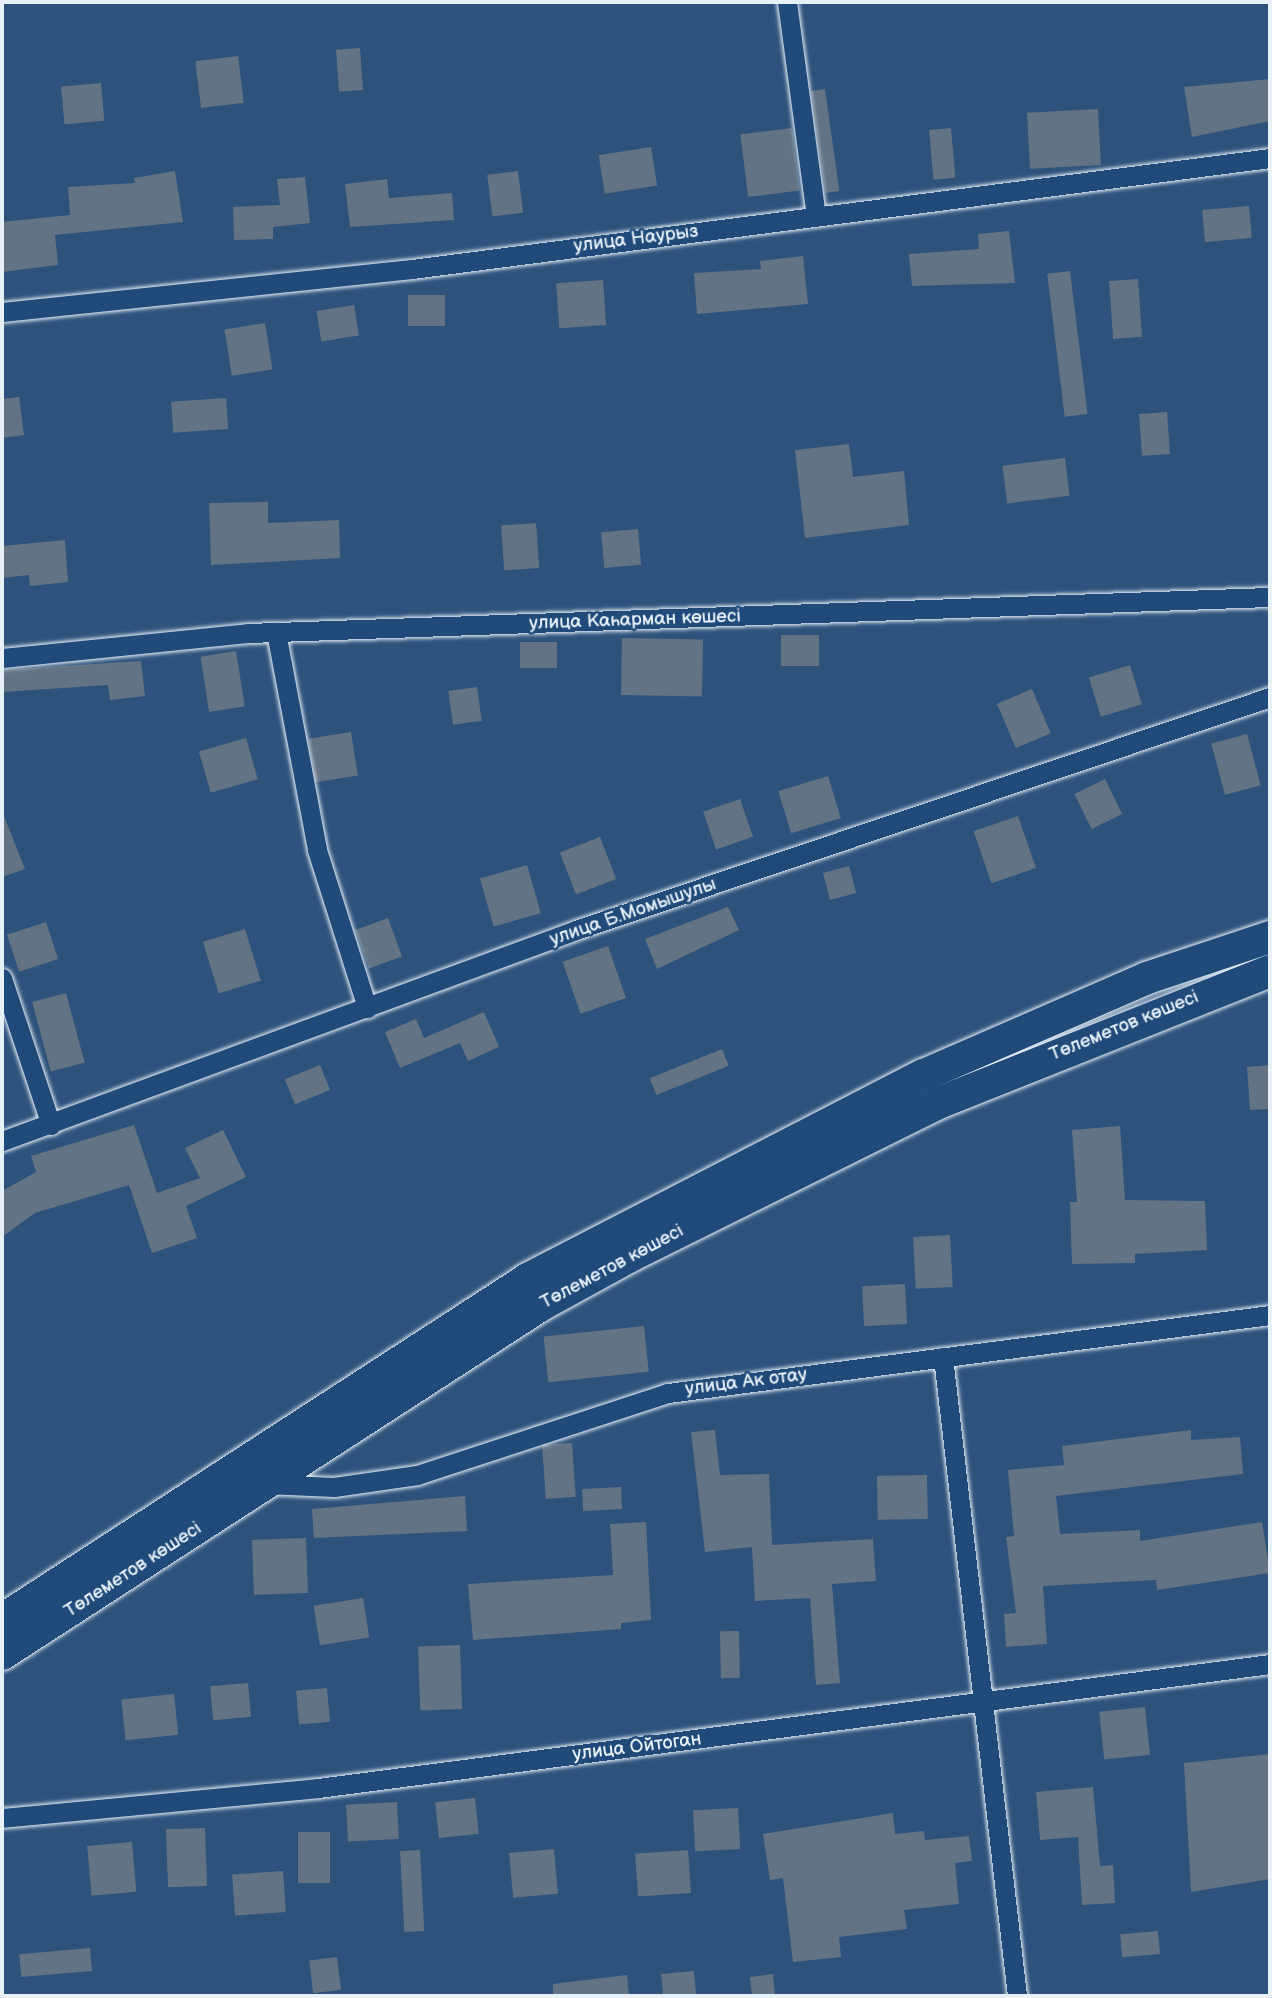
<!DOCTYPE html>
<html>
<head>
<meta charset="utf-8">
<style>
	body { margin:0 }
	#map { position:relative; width:1272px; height:1998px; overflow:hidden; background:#2d527c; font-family:"Balsamiq Sans",sans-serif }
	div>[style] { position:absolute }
	.building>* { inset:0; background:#637383; transform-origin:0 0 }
	.roads { filter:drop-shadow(0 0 2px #e8f1f8) drop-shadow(0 0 2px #e8f1f8) }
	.street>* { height:19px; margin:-9.5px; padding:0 9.5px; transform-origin:9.5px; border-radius:9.5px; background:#1f4a7a }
	.primary>* { height:32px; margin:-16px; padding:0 16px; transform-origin:16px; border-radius:16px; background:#1f4a7a }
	span { translate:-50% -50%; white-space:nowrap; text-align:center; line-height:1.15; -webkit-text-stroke:5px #1f4a7a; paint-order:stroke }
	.street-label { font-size:19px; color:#e8f1f8 }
	.frame { position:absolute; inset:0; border:4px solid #e8f1f8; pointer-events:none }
</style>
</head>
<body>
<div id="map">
	<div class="building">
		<i style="left:360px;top:48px;width:42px;height:24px;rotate:86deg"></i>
		<i style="left:238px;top:56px;width:47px;height:43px;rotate:83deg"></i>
		<i style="clip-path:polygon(1270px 79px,1270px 121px,1192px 137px,1184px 87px)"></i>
		<i style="left:101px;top:83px;width:38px;height:40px;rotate:85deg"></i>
		<i style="left:825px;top:89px;width:103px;height:14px;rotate:82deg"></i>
		<i style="left:1098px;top:109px;width:56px;height:71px;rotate:87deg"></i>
		<i style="left:792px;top:128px;width:63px;height:52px;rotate:83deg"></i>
		<i style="left:951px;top:128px;width:50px;height:22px;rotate:85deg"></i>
		<i style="left:651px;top:147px;width:39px;height:53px;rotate:81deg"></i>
		<i style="clip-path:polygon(175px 171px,183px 222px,55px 235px,58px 265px,2px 272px,2px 222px,70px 215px,68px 187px,135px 183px,134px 178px)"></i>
		<i style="left:518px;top:171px;width:42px;height:31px;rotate:83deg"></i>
		<i style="clip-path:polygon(305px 177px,310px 223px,273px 227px,273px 239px,234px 240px,233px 207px,280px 205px,277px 179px)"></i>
		<i style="clip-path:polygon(387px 179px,389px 198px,452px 193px,454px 220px,350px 227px,345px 184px)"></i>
		<i style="left:1249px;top:206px;width:32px;height:47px;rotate:85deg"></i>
		<i style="clip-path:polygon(1009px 231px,1015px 283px,912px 286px,909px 254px,979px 249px,978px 234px)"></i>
		<i style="clip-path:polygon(803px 256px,808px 304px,697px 314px,694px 273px,761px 269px,760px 261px)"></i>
		<i style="left:1070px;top:271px;width:144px;height:23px;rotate:83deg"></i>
		<i style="left:1138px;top:279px;width:58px;height:29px;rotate:86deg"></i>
		<i style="left:603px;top:280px;width:45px;height:47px;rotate:86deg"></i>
		<i style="left:408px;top:295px;width:37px;height:31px"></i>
		<i style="left:354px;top:305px;width:31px;height:38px;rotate:81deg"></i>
		<i style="left:265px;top:323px;width:47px;height:41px;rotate:81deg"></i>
		<i style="clip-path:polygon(19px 397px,24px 435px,2px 438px,2px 399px)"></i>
		<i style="left:226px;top:398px;width:31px;height:55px;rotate:86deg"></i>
		<i style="left:1167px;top:412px;width:42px;height:28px;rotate:86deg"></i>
		<i style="clip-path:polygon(849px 444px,853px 477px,904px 471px,909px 525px,805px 538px,795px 450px)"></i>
		<i style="left:1065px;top:458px;width:38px;height:63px;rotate:83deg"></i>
		<i style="clip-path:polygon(268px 502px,268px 523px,339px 520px,340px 558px,211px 565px,209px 503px)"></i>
		<i style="left:536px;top:523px;width:45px;height:35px;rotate:86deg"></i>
		<i style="left:638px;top:529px;width:36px;height:37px;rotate:85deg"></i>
		<i style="clip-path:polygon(65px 540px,68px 582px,30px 586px,29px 575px,2px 578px,2px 546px)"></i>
		<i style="left:781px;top:635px;width:38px;height:31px"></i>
		<i style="left:622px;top:638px;width:81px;height:57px;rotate:1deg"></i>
		<i style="left:520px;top:642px;width:37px;height:26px"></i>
		<i style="left:236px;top:651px;width:56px;height:36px;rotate:81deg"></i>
		<i style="clip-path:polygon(141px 661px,145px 696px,110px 700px,108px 685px,2px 692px,2px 670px)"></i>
		<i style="left:1130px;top:665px;width:41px;height:43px;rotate:73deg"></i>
		<i style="left:477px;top:687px;width:34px;height:29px;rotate:82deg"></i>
		<i style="left:1032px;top:689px;width:48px;height:38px;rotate:67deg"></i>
		<i style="left:351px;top:732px;width:44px;height:43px;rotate:81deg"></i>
		<i style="left:1247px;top:734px;width:53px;height:37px;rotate:75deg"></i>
		<i style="left:246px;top:738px;width:43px;height:49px;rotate:74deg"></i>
		<i style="left:828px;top:776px;width:44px;height:52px;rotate:73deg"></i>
		<i style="left:1105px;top:779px;width:39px;height:34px;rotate:64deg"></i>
		<i style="left:740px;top:799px;width:40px;height:39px;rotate:71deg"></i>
		<i style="clip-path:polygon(2px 811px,25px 869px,2px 877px)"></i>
		<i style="left:1018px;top:816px;width:55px;height:47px;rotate:71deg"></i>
		<i style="left:600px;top:837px;width:45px;height:43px;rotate:69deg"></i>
		<i style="left:527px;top:865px;width:50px;height:49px;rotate:74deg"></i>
		<i style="left:849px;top:866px;width:28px;height:27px;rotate:75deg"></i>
		<i style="clip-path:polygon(728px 907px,739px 930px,657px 969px,645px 939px)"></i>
		<i style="left:388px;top:918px;width:41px;height:35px;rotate:70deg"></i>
		<i style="left:46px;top:922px;width:39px;height:41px;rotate:72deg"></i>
		<i style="left:245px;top:929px;width:54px;height:44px;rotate:73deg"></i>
		<i style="left:608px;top:946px;width:55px;height:48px;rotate:71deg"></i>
		<i style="left:66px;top:993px;width:72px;height:35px;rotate:75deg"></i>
		<i style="clip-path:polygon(484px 1012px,499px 1047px,468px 1061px,460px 1043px,400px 1068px,385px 1032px,416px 1019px,424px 1038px)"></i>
		<i style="left:722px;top:1049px;width:18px;height:78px;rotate:68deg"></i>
		<i style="left:320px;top:1065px;width:27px;height:38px;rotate:68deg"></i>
		<i style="clip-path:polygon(1270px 1065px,1270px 1109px,1250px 1110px,1247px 1067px)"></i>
		<i style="clip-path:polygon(134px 1125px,157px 1193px,200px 1178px,185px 1148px,223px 1130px,246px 1177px,186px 1206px,197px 1238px,152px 1253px,129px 1185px,35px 1213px,2px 1237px,2px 1191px,36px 1172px,31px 1156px)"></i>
		<i style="clip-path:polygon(1120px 1126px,1125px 1200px,1205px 1201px,1207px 1250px,1135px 1254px,1135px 1263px,1072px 1264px,1070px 1202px,1077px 1202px,1072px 1130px)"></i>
		<i style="left:950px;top:1235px;width:52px;height:37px;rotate:87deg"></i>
		<i style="left:905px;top:1284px;width:40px;height:43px;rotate:87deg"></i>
		<i style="left:644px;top:1326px;width:46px;height:101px;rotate:84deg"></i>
		<i style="clip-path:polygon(715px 1430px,720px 1475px,769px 1474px,772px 1545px,873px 1539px,876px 1581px,832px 1584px,840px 1683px,816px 1685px,810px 1598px,755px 1601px,752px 1547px,705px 1552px,691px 1432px)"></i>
		<i style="clip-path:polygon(1191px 1430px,1191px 1440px,1240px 1437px,1243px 1474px,1056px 1496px,1060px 1534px,1140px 1530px,1140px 1541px,1262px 1522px,1270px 1573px,1157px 1590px,1156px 1580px,1043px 1586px,1047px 1644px,1006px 1647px,1004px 1614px,1016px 1613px,1006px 1537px,1014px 1536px,1008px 1470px,1064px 1465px,1062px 1446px)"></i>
		<i style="left:572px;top:1443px;width:54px;height:30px;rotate:86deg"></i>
		<i style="left:927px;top:1475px;width:44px;height:50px;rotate:89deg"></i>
		<i style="left:621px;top:1487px;width:22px;height:39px;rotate:87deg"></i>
		<i style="clip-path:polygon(465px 1496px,467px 1531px,314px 1538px,312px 1509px)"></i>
		<i style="clip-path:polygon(646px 1522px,651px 1620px,621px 1623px,621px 1629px,473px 1640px,468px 1584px,613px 1575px,610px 1524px)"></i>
		<i style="left:306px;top:1538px;width:55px;height:54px;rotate:88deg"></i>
		<i style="left:363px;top:1598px;width:40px;height:50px;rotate:81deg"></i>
		<i style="left:739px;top:1631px;width:47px;height:19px;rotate:89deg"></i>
		<i style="left:460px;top:1645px;width:64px;height:42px;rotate:88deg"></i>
		<i style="left:248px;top:1683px;width:34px;height:38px;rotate:85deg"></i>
		<i style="left:327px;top:1688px;width:34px;height:31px;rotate:85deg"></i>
		<i style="left:174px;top:1694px;width:41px;height:53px;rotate:84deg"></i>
		<i style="left:1145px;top:1707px;width:48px;height:46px;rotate:84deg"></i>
		<i style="clip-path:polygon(1270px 1754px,1270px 1879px,1191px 1892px,1184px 1763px)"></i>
		<i style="clip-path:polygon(1093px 1787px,1100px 1866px,1113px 1865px,1115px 1903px,1082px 1905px,1078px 1837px,1040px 1840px,1036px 1792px)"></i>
		<i style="left:475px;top:1798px;width:36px;height:40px;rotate:84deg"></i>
		<i style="left:397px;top:1802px;width:37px;height:51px;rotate:87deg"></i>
		<i style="left:738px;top:1808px;width:41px;height:45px;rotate:87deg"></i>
		<i style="clip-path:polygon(893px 1813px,895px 1834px,924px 1831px,925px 1840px,969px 1836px,972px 1861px,955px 1863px,959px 1904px,904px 1910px,907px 1929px,839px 1937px,841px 1957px,793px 1962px,783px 1878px,770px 1880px,763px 1834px)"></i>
		<i style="left:205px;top:1828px;width:58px;height:39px;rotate:88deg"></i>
		<i style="left:298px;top:1832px;width:32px;height:51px"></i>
		<i style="left:132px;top:1842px;width:50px;height:45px;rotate:85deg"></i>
		<i style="left:554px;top:1849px;width:45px;height:45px;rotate:85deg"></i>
		<i style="left:420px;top:1850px;width:81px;height:20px;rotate:87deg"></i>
		<i style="left:688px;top:1850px;width:43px;height:53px;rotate:86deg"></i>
		<i style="left:283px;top:1871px;width:41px;height:51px;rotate:86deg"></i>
		<i style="left:1158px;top:1931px;width:23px;height:38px;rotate:85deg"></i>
		<i style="left:90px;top:1948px;width:23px;height:71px;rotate:85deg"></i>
		<i style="left:337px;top:1957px;width:33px;height:28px;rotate:83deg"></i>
		<i style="left:694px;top:1971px;width:25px;height:33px;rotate:85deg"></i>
		<i style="clip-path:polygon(773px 1974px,775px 1996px,752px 1996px,750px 1977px)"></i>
		<i style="clip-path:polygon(627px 1975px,629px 1996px,553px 1996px,553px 1984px)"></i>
	</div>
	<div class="roads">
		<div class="street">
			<i style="left:787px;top:2px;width:216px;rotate:82.3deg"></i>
			<i style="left:2px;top:312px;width:412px;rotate:-6deg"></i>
			<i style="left:412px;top:269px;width:865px;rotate:-7.37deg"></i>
			<i style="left:276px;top:632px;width:222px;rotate:79.3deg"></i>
			<i style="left:317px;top:850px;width:166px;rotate:72.4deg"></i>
			<i style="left:2px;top:658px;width:247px;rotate:-5.8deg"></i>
			<i style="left:248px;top:633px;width:1023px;rotate:-2.02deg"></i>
			<i style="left:2px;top:978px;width:155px;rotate:71.6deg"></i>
			<i style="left:2px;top:1141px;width:612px;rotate:-20.18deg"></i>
			<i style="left:576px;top:930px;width:732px;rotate:-18.56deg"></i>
			<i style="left:943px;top:1357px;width:643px;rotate:83.39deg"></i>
			<i style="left:265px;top:1484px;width:69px;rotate:2.5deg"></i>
			<i style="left:334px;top:1487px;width:84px;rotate:-8.2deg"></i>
			<i style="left:417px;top:1475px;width:264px;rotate:-18.1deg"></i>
			<i style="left:668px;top:1393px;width:607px;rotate:-7.38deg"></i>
			<i style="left:2px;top:1818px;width:317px;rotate:-5.4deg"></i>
			<i style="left:318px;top:1788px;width:960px;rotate:-7.42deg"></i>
		</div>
		<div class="primary">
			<i style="left:2px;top:1620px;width:627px;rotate:-32.95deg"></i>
			<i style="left:528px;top:1279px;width:445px;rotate:-27.3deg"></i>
			<i style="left:924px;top:1075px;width:243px;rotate:-23.5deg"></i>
			<i style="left:1147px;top:978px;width:130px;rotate:-18.4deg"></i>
			<i style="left:2px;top:1654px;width:642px;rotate:-32.92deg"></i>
			<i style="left:541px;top:1305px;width:102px;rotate:-28.8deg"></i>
			<i style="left:630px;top:1256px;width:342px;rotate:-26.4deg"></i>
			<i style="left:936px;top:1104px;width:360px;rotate:-21.7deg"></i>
		</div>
	</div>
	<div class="street-label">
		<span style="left:636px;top:239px;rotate:-7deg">улица Наурыз</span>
		<span style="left:635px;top:620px;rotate:-2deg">улица Каһарман көшесі</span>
		<span style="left:633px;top:912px;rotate:-19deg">улица Б.Момышулы</span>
		<span style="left:1124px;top:1026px;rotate:-22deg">Төлеметов көшесі</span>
		<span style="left:612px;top:1267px;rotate:-28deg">Төлеметов көшесі</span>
		<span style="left:746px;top:1382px;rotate:-7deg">улица Ак отау</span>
		<span style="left:133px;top:1570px;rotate:-33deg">Төлеметов көшесі</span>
		<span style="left:637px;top:1747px;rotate:-7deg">улица Ойтоган</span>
	</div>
	<div class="frame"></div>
</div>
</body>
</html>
